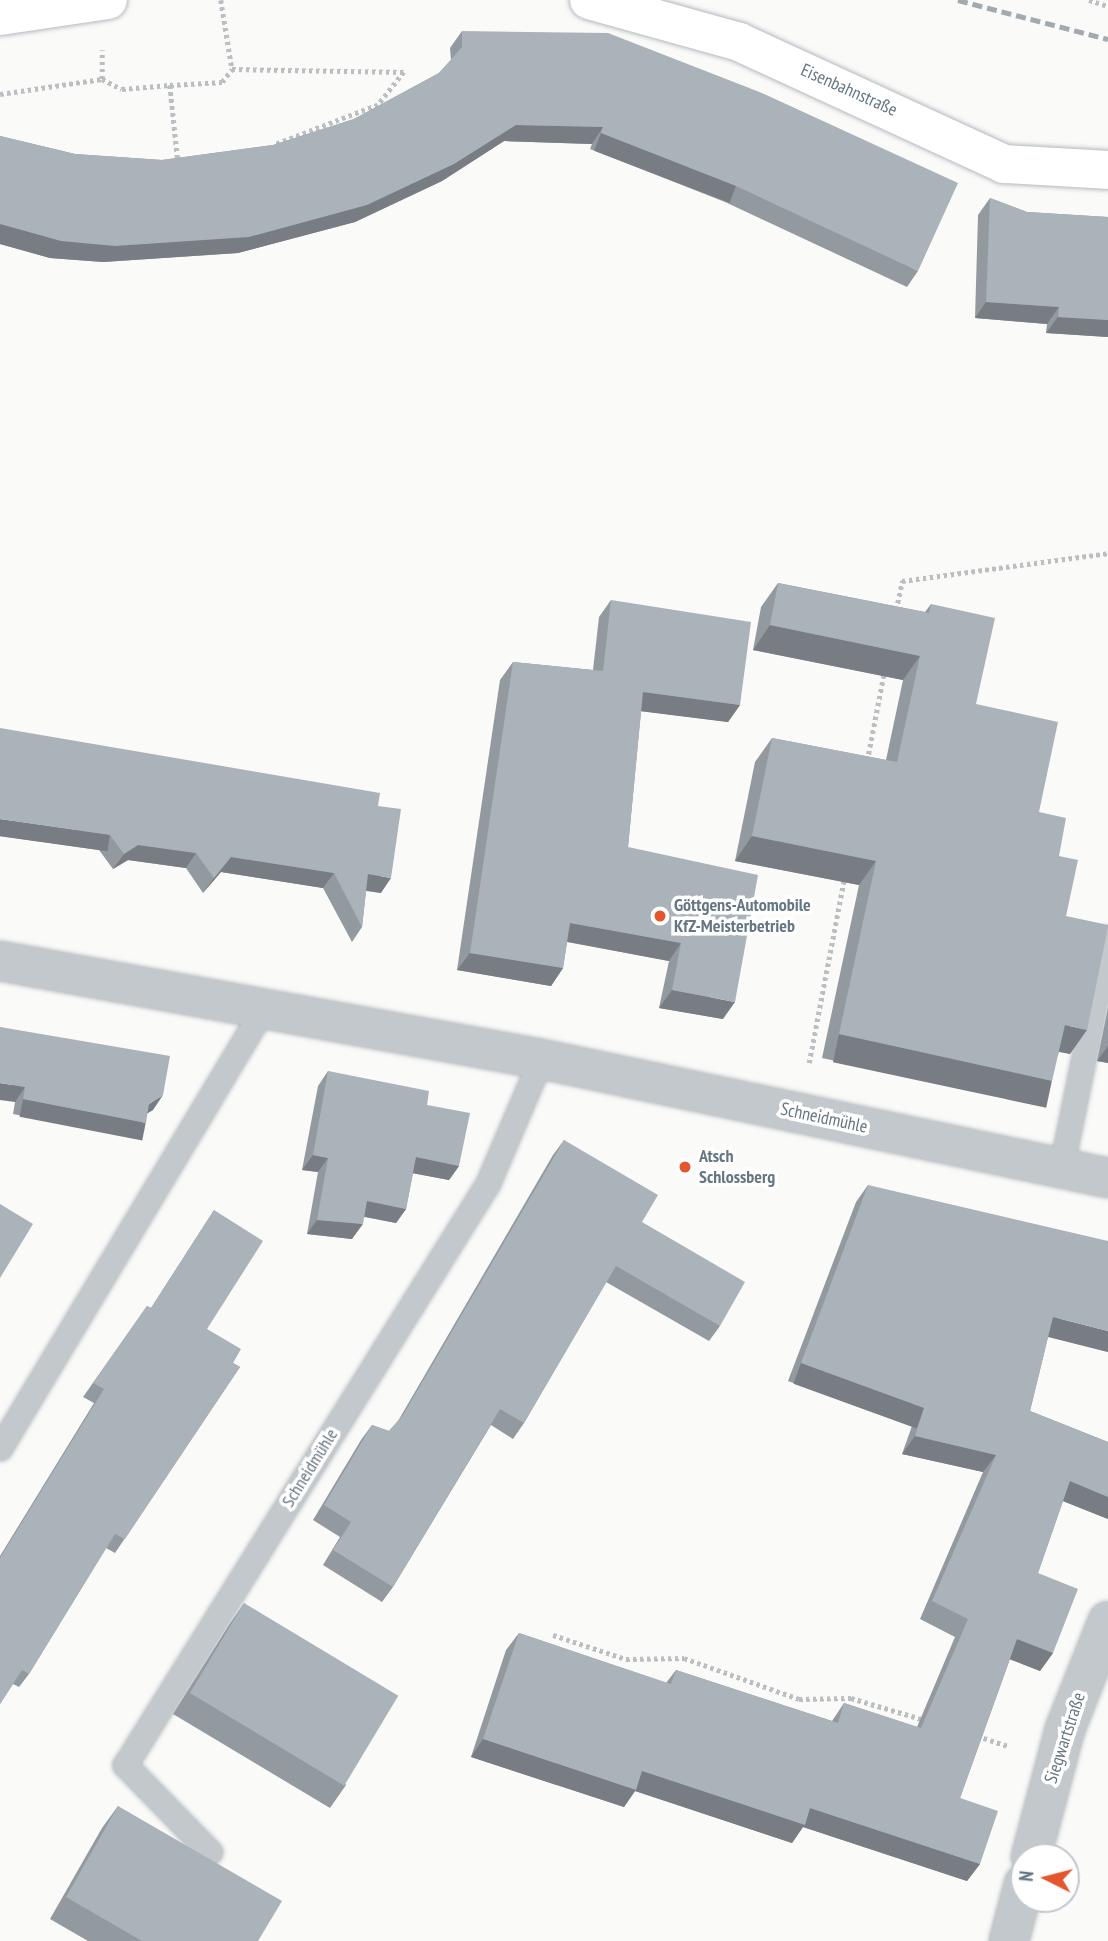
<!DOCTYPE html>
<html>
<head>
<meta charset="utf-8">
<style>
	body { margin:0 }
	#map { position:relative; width:1108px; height:1941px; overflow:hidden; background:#fafaf8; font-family:"PT Sans Narrow",sans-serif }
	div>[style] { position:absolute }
	.path>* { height:4.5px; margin-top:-2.25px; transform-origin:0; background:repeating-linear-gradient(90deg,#bbbfc2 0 3.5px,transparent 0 7px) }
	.roads { filter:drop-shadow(0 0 2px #b3babf) drop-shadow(0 0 2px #b3babf) }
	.service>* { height:23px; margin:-11.5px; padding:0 11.5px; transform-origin:11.5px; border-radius:11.5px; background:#c3c8cc }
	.minor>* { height:38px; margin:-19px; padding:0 19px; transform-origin:19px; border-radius:19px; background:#c3c8cc }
	.secondary>* { height:38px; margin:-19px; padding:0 19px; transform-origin:19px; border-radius:19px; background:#fff }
	.rail>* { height:5px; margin-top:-2.5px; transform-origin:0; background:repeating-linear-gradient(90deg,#a2aab0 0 10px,transparent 0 15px) }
	.wall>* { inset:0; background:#929a9f }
	.shaded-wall>* { inset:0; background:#777d82; transform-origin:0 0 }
	.building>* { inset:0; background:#aab3b9; transform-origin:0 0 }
	.dots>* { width:19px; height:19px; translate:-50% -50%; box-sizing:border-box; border:4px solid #fff; border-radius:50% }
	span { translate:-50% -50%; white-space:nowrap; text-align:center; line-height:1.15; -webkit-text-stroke:7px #fff; paint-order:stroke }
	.street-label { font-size:18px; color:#657683 }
	.poi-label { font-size:18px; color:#657683; font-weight:700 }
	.left { translate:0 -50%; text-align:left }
	.north { position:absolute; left:1010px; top:1843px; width:70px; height:70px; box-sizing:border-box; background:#fff; border:2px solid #c1c8cd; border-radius:50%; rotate:276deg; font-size:19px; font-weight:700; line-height:28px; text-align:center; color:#657683 }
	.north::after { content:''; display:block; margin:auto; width:24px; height:32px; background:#e4572e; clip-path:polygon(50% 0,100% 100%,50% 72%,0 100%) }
</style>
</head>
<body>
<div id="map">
	<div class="path">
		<i style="left:221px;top:0;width:70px;rotate:80.9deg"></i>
		<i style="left:232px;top:69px;width:172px;rotate:1deg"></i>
		<i style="left:404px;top:72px;width:42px;rotate:128.2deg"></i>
		<i style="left:378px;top:105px;width:111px;rotate:159deg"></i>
		<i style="left:1089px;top:0;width:20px;rotate:18deg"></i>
		<i style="left:102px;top:79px;width:22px;rotate:27deg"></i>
		<i style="left:122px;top:89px;width:48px;rotate:-4.8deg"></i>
		<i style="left:170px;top:85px;width:76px;rotate:84deg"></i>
		<i style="left:170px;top:85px;width:52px;rotate:-3.3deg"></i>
		<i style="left:222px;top:82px;width:16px;rotate:-52deg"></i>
		<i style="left:0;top:94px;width:103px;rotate:-8.4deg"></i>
		<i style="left:102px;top:79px;width:29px;rotate:-90deg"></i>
		<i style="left:896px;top:610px;width:30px;rotate:-78deg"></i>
		<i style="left:902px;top:581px;width:208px;rotate:-7.7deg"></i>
		<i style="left:867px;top:761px;width:90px;rotate:-79.1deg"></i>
		<i style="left:809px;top:1063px;width:187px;rotate:-79.2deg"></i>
		<i style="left:553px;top:1635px;width:77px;rotate:18.2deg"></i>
		<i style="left:626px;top:1659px;width:58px;rotate:-1deg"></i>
		<i style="left:684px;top:1658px;width:122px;rotate:19.6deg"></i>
		<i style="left:799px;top:1699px;width:52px;rotate:-1.1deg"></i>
		<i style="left:851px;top:1698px;width:77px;rotate:16.6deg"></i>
		<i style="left:977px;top:1736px;width:33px;rotate:18deg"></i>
	</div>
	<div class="roads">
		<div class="service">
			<i style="left:1061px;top:1169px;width:236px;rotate:-78.5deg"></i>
			<i style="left:0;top:1448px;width:515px;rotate:-59.06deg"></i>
			<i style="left:210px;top:1852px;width:122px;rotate:-134.3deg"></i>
			<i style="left:125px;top:1765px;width:686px;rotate:-58.05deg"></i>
			<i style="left:488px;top:1183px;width:135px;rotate:-66.9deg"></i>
		</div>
		<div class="minor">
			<i style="left:0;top:961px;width:550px;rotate:10.27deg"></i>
			<i style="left:541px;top:1059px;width:579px;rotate:11.85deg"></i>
			<i style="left:1031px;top:1857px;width:132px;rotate:-75.1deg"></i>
			<i style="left:1065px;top:1729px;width:116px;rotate:-68.3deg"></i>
			<i style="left:1009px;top:1941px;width:59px;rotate:-75.3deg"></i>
		</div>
		<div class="secondary">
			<i style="left:589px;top:0;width:156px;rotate:15.6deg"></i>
			<i style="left:739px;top:42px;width:292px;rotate:24.7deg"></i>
			<i style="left:1004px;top:164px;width:104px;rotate:3.3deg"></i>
			<i style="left:0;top:16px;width:109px;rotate:-8.4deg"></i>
		</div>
	</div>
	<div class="rail">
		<i style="left:958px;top:0;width:155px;rotate:14.6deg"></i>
	</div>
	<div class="wall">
		<i style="clip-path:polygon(462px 31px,918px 271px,907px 287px,725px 202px,590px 149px,592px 144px,504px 141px,442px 181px,355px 222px,238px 253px,103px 262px,50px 258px,0 244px,0 136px,75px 154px,162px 160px,273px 145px,354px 119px,439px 73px,451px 60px,450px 48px)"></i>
		<i style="clip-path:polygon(990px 198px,1027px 212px,1108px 217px,1108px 337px,1046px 333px,1047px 324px,975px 318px,978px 215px)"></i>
		<i style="clip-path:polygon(778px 583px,925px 612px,931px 604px,976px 704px,1039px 812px,1059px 856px,1066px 916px,1070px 1054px,1059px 1052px,1035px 1105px,822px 1058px,859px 885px,735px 861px,755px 762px,772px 738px,886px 760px,903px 680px,753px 650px,761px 607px)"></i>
		<i style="clip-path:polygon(611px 600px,740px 705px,728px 722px,641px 711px,628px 847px,723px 1019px,659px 1008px,669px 961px,567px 942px,563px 968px,551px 986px,457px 970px,500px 680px,513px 662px,593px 670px,599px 617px)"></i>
		<i style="clip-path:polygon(378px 806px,381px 893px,366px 891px,362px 927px,352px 942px,323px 888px,221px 872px,203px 893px,186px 868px,128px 860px,113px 869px,99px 850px,0 836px)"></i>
		<i style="clip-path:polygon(1108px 1008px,1108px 1063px,1097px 1061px)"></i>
		<i style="clip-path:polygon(0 1027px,153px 1110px,147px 1113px,135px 1138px,13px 1114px,15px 1102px)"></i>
		<i style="clip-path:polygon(328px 1071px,427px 1105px,459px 1166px,449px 1180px,413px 1173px,406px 1209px,396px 1223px,364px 1217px,352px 1239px,307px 1234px,318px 1172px,302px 1170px,318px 1086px)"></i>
		<i style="clip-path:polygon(564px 1140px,642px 1222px,720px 1326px,709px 1341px,606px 1282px,524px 1423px,513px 1439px,491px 1425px,393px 1587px,382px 1602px,323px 1565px,340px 1537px,313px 1520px,361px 1440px,372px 1425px,389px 1431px,398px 1421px,553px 1155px)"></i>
		<i style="clip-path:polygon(868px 1185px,1108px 1352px,1048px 1337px,1030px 1411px,1108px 1442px,1108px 1519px,1063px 1501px,1038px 1573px,1053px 1653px,1040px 1671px,1010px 1659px,960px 1798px,980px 1864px,967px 1881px,803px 1827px,792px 1843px,635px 1791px,624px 1807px,471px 1757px,506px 1650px,519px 1633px,666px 1683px,676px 1670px,832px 1721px,844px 1703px,917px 1727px,955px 1637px,920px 1619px,983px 1472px,902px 1454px,912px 1426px,788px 1381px,856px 1202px)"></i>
		<i style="clip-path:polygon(214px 1210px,207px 1329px,233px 1363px,240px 1367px,115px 1553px,106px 1548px,29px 1674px,19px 1687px,13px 1684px,0 1704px,0 1556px,94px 1403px,83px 1397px,147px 1306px,151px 1308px)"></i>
		<i style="clip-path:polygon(244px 1603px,346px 1785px,330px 1808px,173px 1714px,229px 1625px)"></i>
		<i style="clip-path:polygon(118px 1806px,258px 1941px,88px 1941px,50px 1919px,102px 1828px)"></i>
	</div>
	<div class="shaded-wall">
		<i style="clip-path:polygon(516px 125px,603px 127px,592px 144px,504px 141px,442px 181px,355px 222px,238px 253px,103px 262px,50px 258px,0 244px,0 224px)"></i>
		<i style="left:601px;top:133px;width:145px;height:19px;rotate:21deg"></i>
		<i style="clip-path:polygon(986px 302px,1059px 307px,1047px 324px,975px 318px)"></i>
		<i style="clip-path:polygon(1058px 317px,1108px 320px,1108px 337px,1046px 333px)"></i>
		<i style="clip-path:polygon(770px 625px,920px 656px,903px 680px,753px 650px)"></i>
		<i style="clip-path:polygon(643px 692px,740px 705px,728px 722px,631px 710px)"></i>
		<i style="left:0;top:819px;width:111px;height:17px;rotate:8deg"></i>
		<i style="clip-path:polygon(752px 836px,876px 861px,859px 885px,735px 861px)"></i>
		<i style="clip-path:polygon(138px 845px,196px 853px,186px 868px,128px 860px,113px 869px,124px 854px)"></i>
		<i style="clip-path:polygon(231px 857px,334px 873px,323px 888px,221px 872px,203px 893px,214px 878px)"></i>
		<i style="clip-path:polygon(368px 874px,391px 878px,381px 893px,357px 889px)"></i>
		<i style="clip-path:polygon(570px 923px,681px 943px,669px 961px,558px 940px)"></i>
		<i style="clip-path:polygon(470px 953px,563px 968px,551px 986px,457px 970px)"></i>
		<i style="clip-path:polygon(672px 990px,735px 1002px,723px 1019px,659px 1008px)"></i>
		<i style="clip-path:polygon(1065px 1025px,1087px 1030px,1070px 1054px,1048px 1049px)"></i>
		<i style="left:839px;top:1034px;width:218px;height:29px;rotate:12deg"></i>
		<i style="clip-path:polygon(1108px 1046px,1108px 1063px,1097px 1061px)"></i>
		<i style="clip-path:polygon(0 1083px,25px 1087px,15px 1102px,0 1100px)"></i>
		<i style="clip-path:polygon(163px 1095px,153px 1110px,138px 1119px,149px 1104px)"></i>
		<i style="left:23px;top:1099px;width:125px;height:18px;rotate:11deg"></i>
		<i style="clip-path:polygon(313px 1155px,328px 1158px,318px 1172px,302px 1170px)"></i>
		<i style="clip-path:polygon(416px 1157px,459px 1166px,449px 1180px,406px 1172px)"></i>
		<i style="clip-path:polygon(367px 1201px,406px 1209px,396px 1223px,357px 1215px)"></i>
		<i style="clip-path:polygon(317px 1220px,363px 1224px,352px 1239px,307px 1234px)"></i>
		<i style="clip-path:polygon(1053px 1317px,1108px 1331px,1108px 1352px,1041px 1335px)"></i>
		<i style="left:801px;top:1363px;width:131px;height:22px;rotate:20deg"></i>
		<i style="clip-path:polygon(915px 1436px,996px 1455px,983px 1472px,902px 1454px)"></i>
		<i style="clip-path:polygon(1070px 1481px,1108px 1497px,1108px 1519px,1058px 1499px)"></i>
		<i style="clip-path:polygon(1017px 1639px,1053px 1653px,1040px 1671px,1004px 1657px)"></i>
		<i style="clip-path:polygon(483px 1739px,642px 1771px,810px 1808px,980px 1864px,967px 1881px,803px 1827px,792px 1843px,635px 1791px,624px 1807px,471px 1757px)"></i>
	</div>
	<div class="building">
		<i style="clip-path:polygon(462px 31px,608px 33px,762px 93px,958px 183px,918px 271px,736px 186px,601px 133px,603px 127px,516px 125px,454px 164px,367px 205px,249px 237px,115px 246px,61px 241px,0 224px,0 136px,75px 154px,162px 160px,273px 145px,354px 119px,439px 73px,462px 47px)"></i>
		<i style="clip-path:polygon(990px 198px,1027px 212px,1108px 217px,1108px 320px,1058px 317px,1059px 307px,986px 302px)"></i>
		<i style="clip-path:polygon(778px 583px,929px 613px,931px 604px,995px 618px,976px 704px,1058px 722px,1039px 812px,1066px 818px,1059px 856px,1078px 860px,1066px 916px,1108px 925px,1108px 927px,1087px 1030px,1065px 1025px,1052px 1081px,839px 1034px,876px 861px,752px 836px,772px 738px,897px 762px,920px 656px,770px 625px)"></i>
		<i style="clip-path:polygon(611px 600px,751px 622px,740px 705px,643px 692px,628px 847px,758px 875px,735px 1002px,672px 990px,681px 943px,570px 923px,563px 968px,470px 953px,513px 662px,603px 671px)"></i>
		<i style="clip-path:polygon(0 728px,380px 793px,378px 806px,401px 809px,391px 878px,368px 874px,362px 927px,334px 873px,231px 857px,214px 878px,196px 853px,138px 845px,124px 854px,110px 835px,0 819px)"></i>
		<i style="clip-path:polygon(0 1027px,170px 1056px,163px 1095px,149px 1104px,146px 1123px,23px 1099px,25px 1087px,0 1083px)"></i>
		<i style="clip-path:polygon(328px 1071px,429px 1091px,427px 1105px,470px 1113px,459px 1166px,416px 1157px,406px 1209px,367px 1201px,363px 1224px,317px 1220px,328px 1158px,313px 1155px)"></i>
		<i style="clip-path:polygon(564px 1140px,658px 1195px,642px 1222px,745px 1282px,720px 1326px,616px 1266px,524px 1423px,500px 1409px,393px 1587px,333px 1550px,351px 1522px,324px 1505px,372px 1425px,389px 1431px,403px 1415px)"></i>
		<i style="clip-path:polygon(868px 1185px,1108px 1241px,1108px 1331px,1053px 1317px,1030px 1411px,1108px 1442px,1108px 1497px,1070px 1481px,1038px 1573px,1078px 1589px,1053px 1653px,1017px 1639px,960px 1798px,998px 1811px,980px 1864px,810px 1808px,805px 1825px,642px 1771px,636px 1790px,483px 1739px,519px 1633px,671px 1684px,676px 1670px,838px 1723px,844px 1703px,921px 1728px,968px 1619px,932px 1601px,996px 1455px,915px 1436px,924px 1408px,801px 1363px)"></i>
		<i style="clip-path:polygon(0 1204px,33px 1224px,0 1278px)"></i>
		<i style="clip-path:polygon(214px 1210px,263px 1241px,207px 1329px,241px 1349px,233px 1363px,240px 1367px,125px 1539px,115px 1534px,29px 1674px,22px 1670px,0 1704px,0 1558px,104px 1389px,93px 1383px,147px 1306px,151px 1308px)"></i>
		<i style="left:244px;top:1603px;width:180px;height:105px;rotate:31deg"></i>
		<i style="clip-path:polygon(118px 1806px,282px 1901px,258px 1941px,142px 1941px,66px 1897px)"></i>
	</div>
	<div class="dots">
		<i style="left:660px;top:916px;background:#e4572e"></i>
		<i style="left:685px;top:1167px;background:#e4572e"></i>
	</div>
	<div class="street-label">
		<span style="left:849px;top:90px;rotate:24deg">Eisenbahnstraße</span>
		<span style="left:824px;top:1118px;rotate:12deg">Schneidmühle</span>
		<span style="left:310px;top:1468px;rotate:-58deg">Schneidmühle</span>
		<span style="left:1065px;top:1738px;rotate:-72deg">Siegwartstraße</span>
	</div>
	<div class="poi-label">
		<span class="left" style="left:674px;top:916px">Göttgens-Automobile<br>KfZ-Meisterbetrieb</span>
		<span class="left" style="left:699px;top:1167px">Atsch<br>Schlossberg</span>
	</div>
	<div class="north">N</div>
</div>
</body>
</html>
